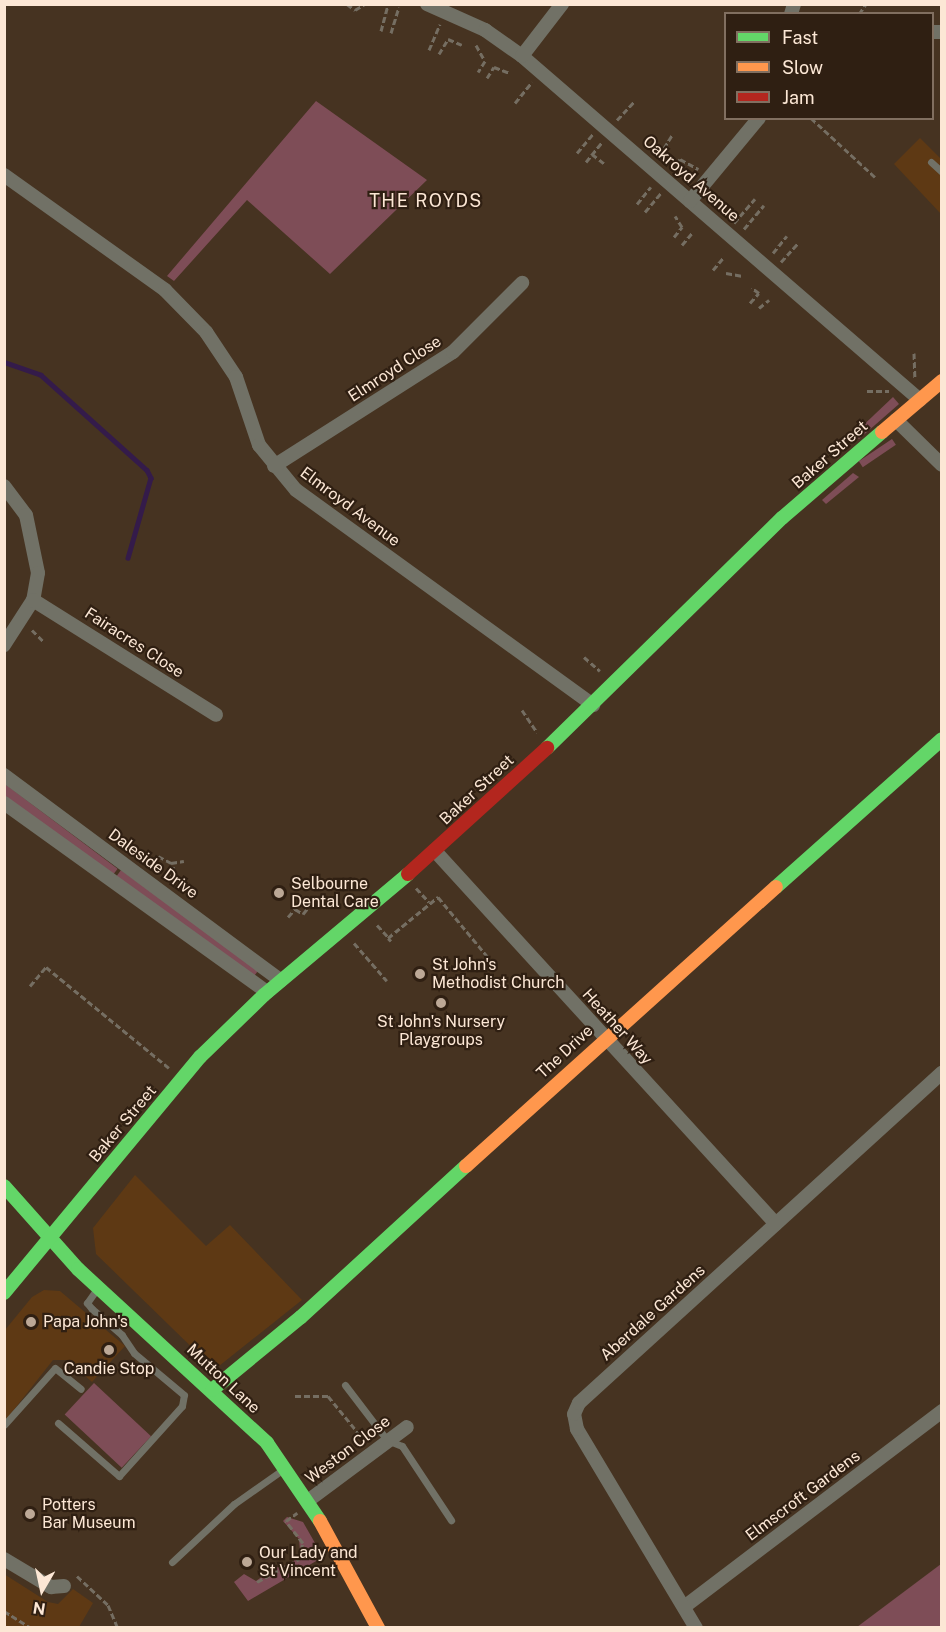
<!DOCTYPE html>
<html>
<head>
<meta charset="utf-8">
<style>
	body { margin:0 }
	#map { position:relative; width:946px; height:1632px; overflow:hidden; background:#463321; font-family:"Public Sans",sans-serif }
	div>[style] { position:absolute }
	.built>* { inset:0; background:#5e3914 }
	.green>* { inset:0; background:#7e4d57; transform-origin:0 0 }
	.stream>* { height:4.5px; margin:-2.25px; padding:0 2.25px; transform-origin:2.25px; border-radius:2.25px; background:#341b4a }
	.path>* { height:3px; margin-top:-1.5px; transform-origin:0; background:repeating-linear-gradient(90deg,#756e62 0 6px,transparent 0 9px) }
	.lane>* { height:7px; margin:-3.5px; padding:0 3.5px; transform-origin:3.5px; border-radius:3.5px; background:#717166 }
	.street>* { height:14px; margin:-7px; padding:0 7px; transform-origin:7px; border-radius:7px; background:#717166 }
	.fast>* { height:14px; margin:-7px; padding:0 7px; transform-origin:7px; border-radius:7px; background:#63d668 }
	.slow>* { height:14px; margin:-7px; padding:0 7px; transform-origin:7px; border-radius:7px; background:#ff974d }
	.jam>* { height:14px; margin:-7px; padding:0 7px; transform-origin:7px; border-radius:7px; background:#b3261e }
	.dots>* { width:16px; height:16px; translate:-50% -50%; box-sizing:border-box; border:3px solid #2f1f12; border-radius:50% }
	span { translate:-50% -50%; white-space:nowrap; text-align:center; line-height:1.15; -webkit-text-stroke:4.5px #2f1f12; paint-order:stroke }
	.street-label { font-size:16px; color:#fce7d5 }
	.poi-label { font-size:16px; color:#fce7d5 }
	.left { translate:0 -50%; text-align:left }
	.neighbourhood-label { font-size:18px; color:#fce7d5; letter-spacing:1.5px }
	.frame { position:absolute; inset:0; border:6px solid #fce7d5; pointer-events:none }
	.legend { position:absolute; left:724px; top:12px; width:210px; height:108px; box-sizing:border-box; background:#2f1f12; border:2px solid #816f60; margin:0; padding:8px 10px; list-style:none; font-size:18px; color:#fce7d5 }
	.legend li { display:flex; align-items:center; gap:12px; height:30px }
	.legend b { width:30px; border:2px solid #816f60 }
	.north { position:absolute; left:12px; top:1560px; width:60px; height:60px; -webkit-text-stroke:4px #2f1f12; paint-order:stroke; rotate:189deg; font-size:16px; font-weight:700; line-height:24px; text-align:center; color:#fce7d5 }
	.north::after { content:''; display:block; margin:auto; width:21px; height:27px; background:#fce7d5; clip-path:polygon(50% 0,100% 100%,50% 72%,0 100%) }
</style>
</head>
<body>
<div id="map">
	<div class="built">
		<i style="clip-path:polygon(920px 138px,941px 159px,941px 214px,894px 164px)"></i>
		<i style="clip-path:polygon(135px 1175px,206px 1246px,230px 1225px,302px 1300px,219px 1366px,211px 1366px,96px 1254px,93px 1228px)"></i>
		<i style="clip-path:polygon(44px 1290px,60px 1291px,125px 1346px,92px 1382px,67px 1360px,53px 1360px,5px 1421px,5px 1330px,32px 1297px)"></i>
		<i style="clip-path:polygon(4px 1574px,48px 1602px,58px 1604px,73px 1589px,93px 1603px,79px 1627px,5px 1627px)"></i>
	</div>
	<div class="green">
		<i style="clip-path:polygon(316px 101px,427px 180px,330px 274px,247px 200px,174px 281px,167px 276px)"></i>
		<i style="clip-path:polygon(893px 397px,899px 404px,859px 439px,854px 434px)"></i>
		<i style="left:892px;top:439px;width:7px;height:40px;rotate:56deg"></i>
		<i style="clip-path:polygon(853px 473px,859px 477px,826px 504px,822px 500px)"></i>
		<i style="left:5px;top:784px;width:141px;height:10px;rotate:37deg"></i>
		<i style="left:121px;top:870px;width:170px;height:8px;rotate:36deg"></i>
		<i style="left:94px;top:1383px;width:78px;height:43px;rotate:43deg"></i>
		<i style="clip-path:polygon(287px 1517px,303px 1522px,323px 1557px,248px 1601px,234px 1582px,244px 1574px,256px 1581px,274px 1568px,292px 1564px,300px 1551px,299px 1539px,283px 1521px)"></i>
		<i style="clip-path:polygon(941px 1564px,941px 1627px,857px 1627px)"></i>
	</div>
	<div class="stream">
		<i style="left:4px;top:362px;width:39px;rotate:19deg"></i>
		<i style="left:41px;top:375px;width:142px;rotate:41.9deg"></i>
		<i style="left:147px;top:470px;width:9px;rotate:63deg"></i>
		<i style="left:151px;top:478px;width:83px;rotate:106deg"></i>
	</div>
	<div class="path">
		<i style="left:347px;top:4px;width:10px;rotate:37deg"></i>
		<i style="left:355px;top:10px;width:12px;rotate:-31deg"></i>
		<i style="left:859px;top:14px;width:12px;rotate:-55deg"></i>
		<i style="left:381px;top:31px;width:28px;rotate:-75deg"></i>
		<i style="left:391px;top:33px;width:27px;rotate:-73deg"></i>
		<i style="left:476px;top:45px;width:18px;rotate:61deg"></i>
		<i style="left:485px;top:61px;width:13px;rotate:122deg"></i>
		<i style="left:429px;top:50px;width:28px;rotate:-67deg"></i>
		<i style="left:439px;top:54px;width:17px;rotate:-59deg"></i>
		<i style="left:448px;top:39px;width:15px;rotate:23deg"></i>
		<i style="left:487px;top:78px;width:13px;rotate:-58deg"></i>
		<i style="left:494px;top:67px;width:17px;rotate:21deg"></i>
		<i style="left:515px;top:103px;width:27px;rotate:-51deg"></i>
		<i style="left:811px;top:118px;width:87px;rotate:42.7deg"></i>
		<i style="left:617px;top:120px;width:25px;rotate:-47deg"></i>
		<i style="left:577px;top:153px;width:25px;rotate:-50deg"></i>
		<i style="left:592px;top:154px;width:16px;rotate:38deg"></i>
		<i style="left:659px;top:156px;width:26px;rotate:-58deg"></i>
		<i style="left:586px;top:162px;width:26px;rotate:-51deg"></i>
		<i style="left:673px;top:169px;width:12px;rotate:-55deg"></i>
		<i style="left:680px;top:159px;width:21px;rotate:29deg"></i>
		<i style="left:637px;top:204px;width:22px;rotate:-51deg"></i>
		<i style="left:645px;top:212px;width:25px;rotate:-50deg"></i>
		<i style="left:734px;top:223px;width:32px;rotate:-49deg"></i>
		<i style="left:744px;top:229px;width:31px;rotate:-50deg"></i>
		<i style="left:674px;top:237px;width:13px;rotate:-51deg"></i>
		<i style="left:682px;top:227px;width:13px;rotate:-122deg"></i>
		<i style="left:682px;top:245px;width:16px;rotate:-50deg"></i>
		<i style="left:773px;top:253px;width:22px;rotate:-51deg"></i>
		<i style="left:781px;top:262px;width:25px;rotate:-48deg"></i>
		<i style="left:713px;top:270px;width:16px;rotate:-50deg"></i>
		<i style="left:726px;top:273px;width:17px;rotate:10deg"></i>
		<i style="left:750px;top:303px;width:13px;rotate:-48deg"></i>
		<i style="left:759px;top:293px;width:9px;rotate:-144deg"></i>
		<i style="left:759px;top:308px;width:13px;rotate:-39deg"></i>
		<i style="left:914px;top:353px;width:25px;rotate:88deg"></i>
		<i style="left:867px;top:391px;width:22px"></i>
		<i style="left:32px;top:630px;width:16px;rotate:45deg"></i>
		<i style="left:584px;top:657px;width:21px;rotate:41deg"></i>
		<i style="left:522px;top:710px;width:27px;rotate:56deg"></i>
		<i style="left:158px;top:856px;width:15px;rotate:28deg"></i>
		<i style="left:171px;top:863px;width:13px;rotate:-9deg"></i>
		<i style="left:171px;top:881px;width:19px;rotate:-81deg"></i>
		<i style="left:416px;top:888px;width:19px;rotate:47deg"></i>
		<i style="left:288px;top:917px;width:11px;rotate:-49deg"></i>
		<i style="left:295px;top:909px;width:9px;rotate:32deg"></i>
		<i style="left:303px;top:914px;width:14px;rotate:-51deg"></i>
		<i style="left:377px;top:925px;width:16px;rotate:47deg"></i>
		<i style="left:391px;top:941px;width:4px;rotate:-135deg"></i>
		<i style="left:388px;top:938px;width:65px;rotate:-39.4deg"></i>
		<i style="left:438px;top:897px;width:85px;rotate:50.3deg"></i>
		<i style="left:354px;top:943px;width:50px;rotate:49deg"></i>
		<i style="left:30px;top:986px;width:25px;rotate:-50deg"></i>
		<i style="left:46px;top:967px;width:159px;rotate:39.4deg"></i>
		<i style="left:295px;top:1396px;width:33px"></i>
		<i style="left:328px;top:1396px;width:57px;rotate:50.7deg"></i>
		<i style="left:77px;top:1576px;width:42px;rotate:43.1deg"></i>
		<i style="left:108px;top:1605px;width:25px;rotate:67deg"></i>
		<i style="left:257px;top:1582px;width:48px;rotate:-28.7deg"></i>
		<i style="left:299px;top:1559px;width:16px;rotate:-76deg"></i>
		<i style="left:303px;top:1543px;width:28px;rotate:-128deg"></i>
		<i style="left:286px;top:1521px;width:14px;rotate:-36deg"></i>
		<i style="left:4px;top:1611px;width:32px;rotate:32deg"></i>
	</div>
	<div class="lane">
		<i style="left:931px;top:162px;width:15px;rotate:42deg"></i>
		<i style="left:345px;top:1385px;width:69px;rotate:52.6deg"></i>
		<i style="left:387px;top:1440px;width:16px;rotate:22deg"></i>
		<i style="left:402px;top:1446px;width:89px;rotate:56.5deg"></i>
		<i style="left:58px;top:1423px;width:81px;rotate:41deg"></i>
		<i style="left:119px;top:1476px;width:94px;rotate:-48deg"></i>
		<i style="left:182px;top:1406px;width:11px;rotate:-80deg"></i>
		<i style="left:184px;top:1395px;width:65px;rotate:-140deg"></i>
		<i style="left:134px;top:1353px;width:22px;rotate:-124deg"></i>
		<i style="left:122px;top:1335px;width:40px;rotate:-139deg"></i>
		<i style="left:92px;top:1309px;width:8px;rotate:-130deg"></i>
		<i style="left:87px;top:1303px;width:16px;rotate:-55deg"></i>
		<i style="left:4px;top:1425px;width:76px;rotate:-48.2deg"></i>
		<i style="left:55px;top:1368px;width:33px;rotate:39deg"></i>
		<i style="left:172px;top:1562px;width:85px;rotate:-43.1deg"></i>
		<i style="left:234px;top:1504px;width:62px;rotate:-35.2deg"></i>
	</div>
	<div class="street">
		<i style="left:427px;top:4px;width:64px;rotate:24.1deg"></i>
		<i style="left:485px;top:30px;width:45px;rotate:35.1deg"></i>
		<i style="left:522px;top:56px;width:526px;rotate:40.84deg"></i>
		<i style="left:791px;top:14px;width:10px;rotate:-73deg"></i>
		<i style="left:932px;top:32px;width:10px"></i>
		<i style="left:522px;top:56px;width:66px;rotate:-52.4deg"></i>
		<i style="left:4px;top:175px;width:198px;rotate:35.5deg"></i>
		<i style="left:165px;top:290px;width:59px;rotate:45.7deg"></i>
		<i style="left:206px;top:332px;width:54px;rotate:56.3deg"></i>
		<i style="left:236px;top:377px;width:72px;rotate:71.3deg"></i>
		<i style="left:259px;top:445px;width:58px;rotate:50.6deg"></i>
		<i style="left:296px;top:490px;width:367px;rotate:35.9deg"></i>
		<i style="left:690px;top:201px;width:108px;rotate:-50.3deg"></i>
		<i style="left:896px;top:420px;width:64px;rotate:44.4deg"></i>
		<i style="left:274px;top:466px;width:212px;rotate:-32.5deg"></i>
		<i style="left:453px;top:352px;width:98px;rotate:-45deg"></i>
		<i style="left:4px;top:486px;width:36px;rotate:53deg"></i>
		<i style="left:26px;top:515px;width:59px;rotate:78.3deg"></i>
		<i style="left:38px;top:573px;width:27px;rotate:100deg"></i>
		<i style="left:33px;top:600px;width:54px;rotate:122.8deg"></i>
		<i style="left:33px;top:600px;width:216px;rotate:32.1deg"></i>
		<i style="left:4px;top:775px;width:345px;rotate:36.6deg"></i>
		<i style="left:4px;top:803px;width:324px;rotate:35.7deg"></i>
		<i style="left:435px;top:851px;width:505px;rotate:47.57deg"></i>
		<i style="left:309px;top:1500px;width:122px;rotate:-36.7deg"></i>
		<i style="left:4px;top:1559px;width:55px;rotate:30.8deg"></i>
		<i style="left:51px;top:1587px;width:13px;rotate:-4deg"></i>
		<i style="left:684px;top:1607px;width:324px;rotate:-37.2deg"></i>
		<i style="left:696px;top:1628px;width:232px;rotate:-120.9deg"></i>
		<i style="left:577px;top:1429px;width:15px;rotate:-101deg"></i>
		<i style="left:574px;top:1414px;width:12px;rotate:-66deg"></i>
		<i style="left:579px;top:1403px;width:491px;rotate:-42.3deg"></i>
	</div>
	<div class="fast">
		<i style="left:547px;top:748px;width:329px;rotate:-44.4deg"></i>
		<i style="left:782px;top:518px;width:132px;rotate:-40.7deg"></i>
		<i style="left:776px;top:887px;width:222px;rotate:-41.7deg"></i>
		<i style="left:4px;top:1186px;width:111px;rotate:48.3deg"></i>
		<i style="left:78px;top:1269px;width:257px;rotate:42.6deg"></i>
		<i style="left:267px;top:1443px;width:94px;rotate:55.8deg"></i>
		<i style="left:4px;top:1293px;width:307px;rotate:-50.3deg"></i>
		<i style="left:200px;top:1057px;width:89px;rotate:-44.1deg"></i>
		<i style="left:264px;top:995px;width:188px;rotate:-40deg"></i>
		<i style="left:212px;top:1390px;width:115px;rotate:-39.4deg"></i>
		<i style="left:301px;top:1317px;width:224px;rotate:-42.5deg"></i>
	</div>
	<div class="slow">
		<i style="left:882px;top:432px;width:79px;rotate:-40.4deg"></i>
		<i style="left:466px;top:1166px;width:417px;rotate:-42deg"></i>
		<i style="left:320px;top:1521px;width:122px;rotate:61.5deg"></i>
	</div>
	<div class="jam">
		<i style="left:408px;top:874px;width:188px;rotate:-42.2deg"></i>
	</div>
	<div class="dots">
		<i style="left:279px;top:893px;background:#bca896"></i>
		<i style="left:420px;top:974px;background:#bca896"></i>
		<i style="left:441px;top:1003px;background:#bca896"></i>
		<i style="left:31px;top:1322px;background:#bca896"></i>
		<i style="left:109px;top:1350px;background:#bca896"></i>
		<i style="left:30px;top:1514px;background:#bca896"></i>
		<i style="left:247px;top:1562px;background:#bca896"></i>
	</div>
	<div class="street-label">
		<span style="left:691px;top:179px;rotate:41deg">Oakroyd Avenue</span>
		<span style="left:395px;top:369px;rotate:-33deg">Elmroyd Close</span>
		<span style="left:830px;top:455px;rotate:-41deg">Baker Street</span>
		<span style="left:350px;top:507px;rotate:37deg">Elmroyd Avenue</span>
		<span style="left:134px;top:643px;rotate:33deg">Fairacres Close</span>
		<span style="left:477px;top:790px;rotate:-43deg">Baker Street</span>
		<span style="left:153px;top:864px;rotate:36deg">Daleside Drive</span>
		<span style="left:617px;top:1027px;rotate:48deg">Heather Way</span>
		<span style="left:565px;top:1052px;rotate:-43deg">The Drive</span>
		<span style="left:123px;top:1124px;rotate:-50deg">Baker Street</span>
		<span style="left:653px;top:1313px;rotate:-42deg">Aberdale Gardens</span>
		<span style="left:223px;top:1379px;rotate:43deg">Mutton Lane</span>
		<span style="left:348px;top:1450px;rotate:-37deg">Weston Close</span>
		<span style="left:803px;top:1496px;rotate:-37deg">Elmscroft Gardens</span>
	</div>
	<div class="poi-label">
		<span class="left" style="left:291px;top:893px">Selbourne<br>Dental Care</span>
		<span class="left" style="left:432px;top:974px">St John's<br>Methodist Church</span>
		<span style="left:441px;top:1031px">St John's Nursery<br>Playgroups</span>
		<span class="left" style="left:43px;top:1322px">Papa John's</span>
		<span style="left:109px;top:1369px">Candie Stop</span>
		<span class="left" style="left:42px;top:1514px">Potters<br>Bar Museum</span>
		<span class="left" style="left:259px;top:1562px">Our Lady and<br>St Vincent</span>
	</div>
	<div class="neighbourhood-label">
		<span style="left:426px;top:201px">THE ROYDS</span>
	</div>
	<div class="frame"></div>
	<ul class="legend">
	<li><b style="height:8px;background:#63d668"></b>Fast</li>
	<li><b style="height:8px;background:#ff974d"></b>Slow</li>
	<li><b style="height:8px;background:#b3261e"></b>Jam</li>
	</ul>
	<div class="north">N</div>
</div>
</body>
</html>
